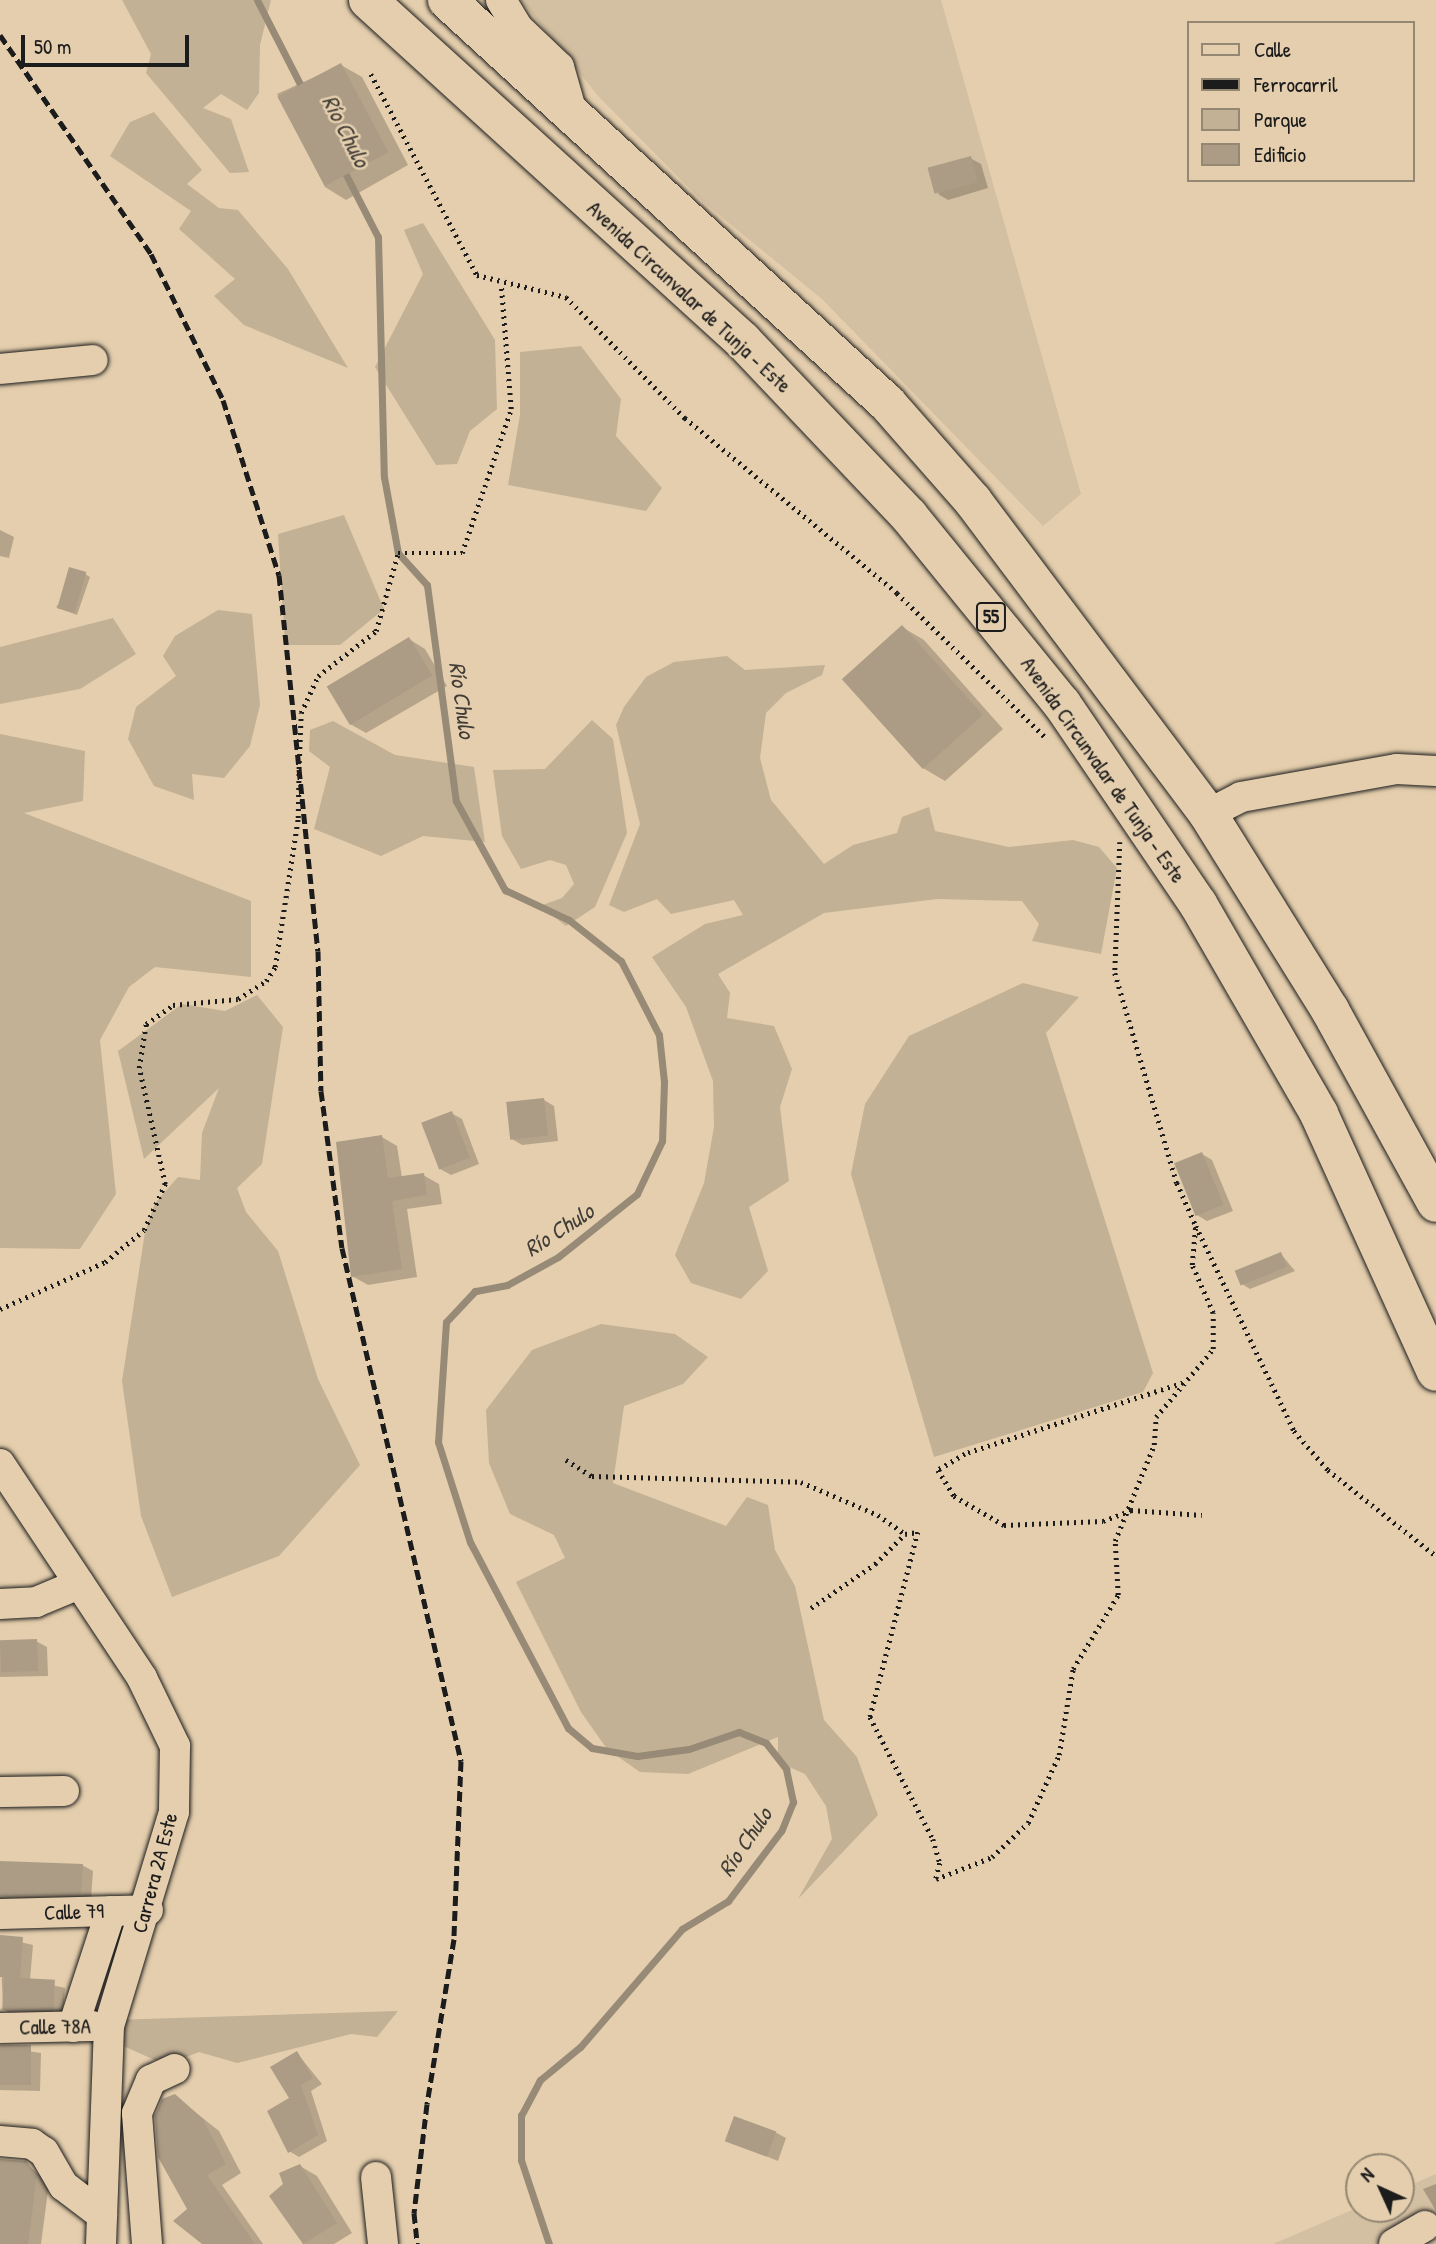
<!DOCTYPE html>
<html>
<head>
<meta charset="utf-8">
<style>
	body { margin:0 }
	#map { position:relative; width:1436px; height:2244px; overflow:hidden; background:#e4cead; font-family:"Patrick Hand",sans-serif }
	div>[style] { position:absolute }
	.built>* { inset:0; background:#d3bfa1 }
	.green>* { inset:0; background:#c3b195 }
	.shadow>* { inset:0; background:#0003 }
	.stream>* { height:7px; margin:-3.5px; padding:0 3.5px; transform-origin:3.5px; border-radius:3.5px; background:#978a76 }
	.building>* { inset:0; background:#ac9c85; transform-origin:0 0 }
	.path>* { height:4.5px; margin-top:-2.25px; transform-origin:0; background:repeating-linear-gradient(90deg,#1c1c1c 0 2px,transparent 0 7px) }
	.roads { filter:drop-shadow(0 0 2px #1c1c1c) drop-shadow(0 0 2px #1c1c1c) }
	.minor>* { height:30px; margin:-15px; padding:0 15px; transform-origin:15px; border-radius:15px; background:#e4cead }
	.highway>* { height:38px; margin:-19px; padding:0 19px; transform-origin:19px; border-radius:19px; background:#e4cead }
	.rail>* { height:5px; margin-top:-2.5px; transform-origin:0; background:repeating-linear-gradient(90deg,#1c1c1c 0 10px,transparent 0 15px) }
	.path-bridge>* { height:4.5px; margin-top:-2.25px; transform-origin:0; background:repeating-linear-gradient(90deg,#1c1c1c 0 2px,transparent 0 7px) }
	span { translate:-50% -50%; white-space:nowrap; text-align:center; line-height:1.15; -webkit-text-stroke:5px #e4cead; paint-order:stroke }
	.shield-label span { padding:2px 5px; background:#e4cead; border:2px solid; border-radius:5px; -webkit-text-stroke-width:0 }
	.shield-label { font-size:19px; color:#1c1c1c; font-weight:700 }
	.street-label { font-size:21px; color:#1c1c1c }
	.water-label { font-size:23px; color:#413d37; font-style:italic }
	.legend { position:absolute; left:1187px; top:21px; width:228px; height:161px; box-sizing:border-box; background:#e4cead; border:2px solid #948773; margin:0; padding:9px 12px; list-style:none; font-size:21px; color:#1c1c1c }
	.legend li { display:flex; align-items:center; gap:14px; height:35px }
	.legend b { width:35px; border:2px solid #948773 }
	.north { position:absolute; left:1345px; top:2153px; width:70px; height:70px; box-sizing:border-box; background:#e4cead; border:2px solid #948773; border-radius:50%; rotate:315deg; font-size:19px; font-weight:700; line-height:28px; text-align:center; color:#1c1c1c }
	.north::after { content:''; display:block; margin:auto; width:24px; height:32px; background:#1c1c1c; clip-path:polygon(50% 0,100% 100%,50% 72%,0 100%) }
	.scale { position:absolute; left:21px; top:35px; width:168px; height:32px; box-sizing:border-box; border:4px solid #1c1c1c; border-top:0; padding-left:9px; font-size:21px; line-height:24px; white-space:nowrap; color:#1c1c1c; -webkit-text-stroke:5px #e4cead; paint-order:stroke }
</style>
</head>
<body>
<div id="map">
	<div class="built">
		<i style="clip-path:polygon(521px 0,941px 0,1081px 494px,1043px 526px,822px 299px,702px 201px,599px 97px)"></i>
		<i style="clip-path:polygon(1436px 2174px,1436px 2244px,1273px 2244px,1359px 2207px,1401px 2209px,1401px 2189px)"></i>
	</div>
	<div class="green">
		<i style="clip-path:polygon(122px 0,271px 0,260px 45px,259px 93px,247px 110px,221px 94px,203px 108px,231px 119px,249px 172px,230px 173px,146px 73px,151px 54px)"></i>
		<i style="clip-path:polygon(154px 112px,202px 170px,187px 184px,219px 208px,238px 210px,288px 269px,348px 368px,244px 325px,214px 296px,235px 279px,179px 229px,191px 211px,110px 156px,130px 122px)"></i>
		<i style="clip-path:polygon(423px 223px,495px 340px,497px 409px,470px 431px,457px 464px,436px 465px,375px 367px,423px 274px,404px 230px)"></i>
		<i style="clip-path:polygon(581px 346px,621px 399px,616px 436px,662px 488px,646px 511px,508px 485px,520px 415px,520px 352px)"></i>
		<i style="clip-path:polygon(344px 515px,384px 609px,340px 645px,285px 645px,278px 534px)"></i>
		<i style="clip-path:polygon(218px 610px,252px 614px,260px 705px,250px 746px,224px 778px,192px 774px,194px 800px,154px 786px,128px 739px,136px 707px,176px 676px,163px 656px,175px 636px)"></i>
		<i style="clip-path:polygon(113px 618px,136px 654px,80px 689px,0 704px,0 647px)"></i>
		<i style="clip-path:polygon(727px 656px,745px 670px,825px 665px,822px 675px,786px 693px,766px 713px,760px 758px,771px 800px,824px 864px,853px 845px,897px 833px,902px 817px,929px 807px,935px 831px,1009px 847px,1073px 840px,1099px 847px,1117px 868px,1101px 954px,1032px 941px,1039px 924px,1022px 901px,937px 899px,824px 913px,718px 974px,730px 993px,727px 1018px,774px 1026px,792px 1069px,780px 1107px,789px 1181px,749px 1207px,768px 1271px,741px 1299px,691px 1283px,675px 1255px,704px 1183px,714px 1127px,713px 1081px,686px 1007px,652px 957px,705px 924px,743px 915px,734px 900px,671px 914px,657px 899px,624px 912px,609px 905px,640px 824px,616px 725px,624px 707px,646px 677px,674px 662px)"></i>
		<i style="clip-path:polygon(592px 720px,613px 739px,627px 833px,595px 907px,566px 926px,540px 906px,562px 898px,574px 884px,566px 865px,550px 860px,521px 869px,502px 836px,493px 770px,545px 769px)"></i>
		<i style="clip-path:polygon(333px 721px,395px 755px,474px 767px,485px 842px,423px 836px,381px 856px,314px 829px,330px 767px,309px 751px,310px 730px)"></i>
		<i style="clip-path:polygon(0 734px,85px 751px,83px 801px,24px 813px,251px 901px,251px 977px,155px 967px,129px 987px,100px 1040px,116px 1194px,80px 1249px,0 1248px)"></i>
		<i style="clip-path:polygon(1023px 983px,1079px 997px,1046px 1033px,1153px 1373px,1143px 1392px,934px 1457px,851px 1174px,865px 1104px,909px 1036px)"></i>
		<i style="clip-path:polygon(257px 995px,283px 1027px,262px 1164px,237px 1188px,246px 1212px,278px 1251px,318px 1379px,360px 1465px,279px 1556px,172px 1597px,141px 1516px,122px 1381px,145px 1232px,155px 1203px,178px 1177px,200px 1180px,202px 1133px,219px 1088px,144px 1159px,118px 1051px,182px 1004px,225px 1011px)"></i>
		<i style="clip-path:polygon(601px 1324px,675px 1334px,708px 1357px,683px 1384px,624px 1406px,613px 1483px,726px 1526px,747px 1497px,768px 1505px,775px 1550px,795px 1586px,824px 1720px,857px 1757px,878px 1815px,798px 1899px,832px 1839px,826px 1806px,805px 1774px,778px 1762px,778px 1737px,688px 1774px,640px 1772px,607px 1749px,581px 1712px,516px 1582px,565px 1558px,554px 1535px,510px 1514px,489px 1463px,486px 1410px,532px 1350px)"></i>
		<i style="clip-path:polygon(398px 2011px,377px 2037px,351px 2034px,237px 2063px,199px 2052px,166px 2065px,112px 2041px,112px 2020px)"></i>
	</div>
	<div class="shadow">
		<i style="clip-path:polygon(341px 65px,362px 77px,408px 165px,346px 200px,325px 187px,277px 94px)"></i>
		<i style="clip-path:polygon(970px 158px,981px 164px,988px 188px,948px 200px,938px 194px)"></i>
		<i style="clip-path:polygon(0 530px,14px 537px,9px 558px,0 556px)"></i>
		<i style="clip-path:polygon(85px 574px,90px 577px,77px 615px,56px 607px)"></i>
		<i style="clip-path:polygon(902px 627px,924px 640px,1003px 729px,945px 781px,923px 768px,844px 679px)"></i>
		<i style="clip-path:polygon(409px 639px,425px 649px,447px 686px,366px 733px,350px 724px)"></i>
		<i style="clip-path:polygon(544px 1100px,554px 1106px,558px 1141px,522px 1145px,512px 1139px)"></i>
		<i style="clip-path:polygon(451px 1113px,462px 1119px,479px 1164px,451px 1175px,440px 1169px)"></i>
		<i style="clip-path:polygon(382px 1137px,397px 1146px,402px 1178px,423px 1175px,439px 1184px,442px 1204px,407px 1209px,417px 1277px,368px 1285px,352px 1276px)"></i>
		<i style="clip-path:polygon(1202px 1154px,1212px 1160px,1233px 1211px,1207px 1221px,1197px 1215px)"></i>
		<i style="clip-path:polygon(1281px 1254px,1295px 1271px,1250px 1289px,1242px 1284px)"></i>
		<i style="clip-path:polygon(36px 1641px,47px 1647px,48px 1676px,0 1677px,0 1642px)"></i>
		<i style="clip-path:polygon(0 1863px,82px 1865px,93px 1871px,91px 1899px,0 1899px)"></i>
		<i style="clip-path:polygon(0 1937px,33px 1945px,30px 1980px,65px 1988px,63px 2014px,14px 2016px,3px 2009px)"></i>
		<i style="clip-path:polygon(0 2047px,41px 2053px,40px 2091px,0 2090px)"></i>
		<i style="clip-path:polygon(297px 2053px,322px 2084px,311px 2091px,327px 2141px,299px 2157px,289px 2151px)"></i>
		<i style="clip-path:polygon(175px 2096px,219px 2131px,241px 2173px,222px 2185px,263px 2244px,204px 2244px,176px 2221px,189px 2210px)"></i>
		<i style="clip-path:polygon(775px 2132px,786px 2138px,778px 2161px,727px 2140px)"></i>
		<i style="clip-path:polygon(0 2160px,25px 2163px,49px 2183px,41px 2244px,0 2244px)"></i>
		<i style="clip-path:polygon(300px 2166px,317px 2176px,352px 2233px,334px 2244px,303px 2244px,285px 2184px)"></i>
		<i style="clip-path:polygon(1436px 2184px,1436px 2211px,1423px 2189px)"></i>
	</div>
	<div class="stream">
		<i style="left:257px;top:0;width:101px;rotate:62.9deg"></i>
		<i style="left:343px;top:169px;width:76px;rotate:62.8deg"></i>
		<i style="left:378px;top:237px;width:240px;rotate:88.6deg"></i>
		<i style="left:384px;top:477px;width:77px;rotate:79.6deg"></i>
		<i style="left:398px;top:553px;width:43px;rotate:47.8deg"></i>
		<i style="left:427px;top:585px;width:218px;rotate:82.4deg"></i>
		<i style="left:456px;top:801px;width:102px;rotate:61.2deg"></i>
		<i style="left:505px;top:890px;width:71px;rotate:25.1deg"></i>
		<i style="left:569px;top:920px;width:66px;rotate:38.3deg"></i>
		<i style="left:621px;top:961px;width:83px;rotate:62.8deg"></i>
		<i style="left:659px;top:1035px;width:47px;rotate:83.9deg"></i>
		<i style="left:664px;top:1082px;width:59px;rotate:91.9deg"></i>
		<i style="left:662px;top:1141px;width:59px;rotate:115.3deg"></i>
		<i style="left:637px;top:1194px;width:101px;rotate:141.4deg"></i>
		<i style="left:558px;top:1257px;width:58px;rotate:151.2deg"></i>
		<i style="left:507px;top:1285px;width:33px;rotate:169deg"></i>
		<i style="left:475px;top:1291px;width:42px;rotate:133.1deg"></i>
		<i style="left:446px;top:1322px;width:120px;rotate:93.8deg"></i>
		<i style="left:438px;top:1442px;width:105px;rotate:72.3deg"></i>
		<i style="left:470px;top:1542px;width:210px;rotate:62.2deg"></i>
		<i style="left:568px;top:1728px;width:31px;rotate:40deg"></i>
		<i style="left:592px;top:1748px;width:46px;rotate:10.1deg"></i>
		<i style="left:637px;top:1756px;width:52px;rotate:-7.7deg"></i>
		<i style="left:689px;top:1749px;width:53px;rotate:-18.8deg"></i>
		<i style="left:739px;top:1732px;width:29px;rotate:22deg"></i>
		<i style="left:766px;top:1743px;width:33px;rotate:52deg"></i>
		<i style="left:786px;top:1769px;width:34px;rotate:78deg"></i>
		<i style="left:793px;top:1802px;width:31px;rotate:112deg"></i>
		<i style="left:781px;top:1831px;width:88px;rotate:127.1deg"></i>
		<i style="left:728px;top:1901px;width:54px;rotate:148.7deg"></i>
		<i style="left:682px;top:1929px;width:156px;rotate:130.8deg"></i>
		<i style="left:580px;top:2047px;width:52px;rotate:140.5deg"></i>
		<i style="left:540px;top:2080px;width:40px;rotate:118deg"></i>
		<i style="left:521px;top:2115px;width:45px;rotate:90deg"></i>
		<i style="left:521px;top:2160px;width:89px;rotate:71.6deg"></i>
	</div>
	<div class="building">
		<i style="left:341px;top:63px;width:101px;height:72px;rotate:62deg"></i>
		<i style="left:971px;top:156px;width:27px;height:45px;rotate:75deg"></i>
		<i style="left:69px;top:567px;width:18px;height:43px;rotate:16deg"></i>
		<i style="left:902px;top:625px;width:121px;height:81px;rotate:48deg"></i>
		<i style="left:409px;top:637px;width:45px;height:96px;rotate:59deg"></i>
		<i style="left:544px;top:1098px;width:38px;height:38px;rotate:84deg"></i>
		<i style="left:452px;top:1111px;width:50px;height:33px;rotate:69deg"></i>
		<i style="clip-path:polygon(382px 1135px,388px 1178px,424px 1173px,427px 1195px,392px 1201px,402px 1269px,351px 1277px,336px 1142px)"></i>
		<i style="left:1202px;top:1152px;width:57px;height:30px;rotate:68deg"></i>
		<i style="left:1281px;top:1252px;width:16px;height:50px;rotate:68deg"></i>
		<i style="left:37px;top:1639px;width:32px;height:37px;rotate:88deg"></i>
		<i style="clip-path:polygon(0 1861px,83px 1864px,81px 1894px,0 1896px)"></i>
		<i style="clip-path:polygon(0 1935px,23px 1937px,20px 1978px,0 1977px)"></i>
		<i style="left:4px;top:1977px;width:51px;height:33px;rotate:3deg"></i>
		<i style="left:0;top:2045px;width:31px;height:40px"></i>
		<i style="clip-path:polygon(297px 2051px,313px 2078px,301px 2085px,318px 2135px,288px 2153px,267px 2111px,289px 2098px,270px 2067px)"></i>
		<i style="clip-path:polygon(175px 2094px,203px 2119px,226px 2164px,207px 2175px,255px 2244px,202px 2244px,173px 2221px,187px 2209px,158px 2157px,155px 2116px,162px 2099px)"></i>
		<i style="left:734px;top:2116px;width:45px;height:27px;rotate:20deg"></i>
		<i style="clip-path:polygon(0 2159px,26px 2161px,37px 2175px,28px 2244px,0 2244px)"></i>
		<i style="clip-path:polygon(300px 2164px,337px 2223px,303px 2244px,269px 2196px,283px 2184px,279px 2173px)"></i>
	</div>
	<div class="path">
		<i style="left:371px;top:74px;width:227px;rotate:62.2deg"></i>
		<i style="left:477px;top:275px;width:92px;rotate:13.9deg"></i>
		<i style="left:566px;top:297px;width:170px;rotate:45.5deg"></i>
		<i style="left:685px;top:418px;width:275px;rotate:39.5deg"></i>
		<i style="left:897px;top:593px;width:209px;rotate:44.2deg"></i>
		<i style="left:299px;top:763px;width:50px;rotate:-87.7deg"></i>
		<i style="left:301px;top:713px;width:41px;rotate:-65.3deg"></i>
		<i style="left:318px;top:676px;width:73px;rotate:-37.8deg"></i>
		<i style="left:376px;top:631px;width:81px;rotate:-74.2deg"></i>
		<i style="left:398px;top:553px;width:64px"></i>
		<i style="left:462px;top:553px;width:152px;rotate:-71.2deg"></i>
		<i style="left:511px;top:409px;width:124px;rotate:-94.6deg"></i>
		<i style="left:1120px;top:842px;width:131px;rotate:92.2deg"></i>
		<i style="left:1115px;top:973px;width:219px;rotate:73.6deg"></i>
		<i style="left:1177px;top:1183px;width:47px;rotate:66.2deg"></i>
		<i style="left:1196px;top:1226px;width:227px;rotate:64.4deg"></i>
		<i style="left:1294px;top:1431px;width:52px;rotate:48.9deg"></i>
		<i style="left:1328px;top:1470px;width:138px;rotate:38.5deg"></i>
		<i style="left:0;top:1309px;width:115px;rotate:-24.1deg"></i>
		<i style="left:105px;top:1262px;width:50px;rotate:-39.4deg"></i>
		<i style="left:144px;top:1230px;width:51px;rotate:-65.5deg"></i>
		<i style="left:165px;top:1184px;width:119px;rotate:-102.6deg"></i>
		<i style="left:139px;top:1068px;width:45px;rotate:-81deg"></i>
		<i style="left:146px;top:1024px;width:33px;rotate:-35deg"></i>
		<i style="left:173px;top:1005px;width:65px;rotate:-5.3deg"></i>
		<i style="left:238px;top:999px;width:33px;rotate:-33deg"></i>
		<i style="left:266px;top:981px;width:17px;rotate:-57deg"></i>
		<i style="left:275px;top:967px;width:151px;rotate:-81.2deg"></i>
		<i style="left:1183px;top:1383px;width:229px;rotate:162deg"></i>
		<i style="left:965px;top:1454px;width:31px;rotate:149deg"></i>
		<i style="left:938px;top:1470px;width:31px;rotate:58deg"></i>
		<i style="left:954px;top:1496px;width:58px;rotate:30.1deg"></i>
		<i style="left:1004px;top:1525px;width:99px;rotate:-2.3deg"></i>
		<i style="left:1103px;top:1521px;width:30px;rotate:-21deg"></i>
		<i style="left:1131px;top:1510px;width:71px;rotate:4deg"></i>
		<i style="left:566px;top:1460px;width:31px;rotate:32deg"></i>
		<i style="left:592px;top:1476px;width:209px;rotate:1.6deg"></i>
		<i style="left:801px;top:1482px;width:84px;rotate:23.2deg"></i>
		<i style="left:878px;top:1515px;width:33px;rotate:35deg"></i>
		<i style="left:811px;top:1608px;width:78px;rotate:-34.5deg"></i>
		<i style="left:875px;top:1564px;width:42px;rotate:-45deg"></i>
		<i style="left:905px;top:1534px;width:13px;rotate:-9deg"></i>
		<i style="left:918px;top:1532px;width:191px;rotate:104.5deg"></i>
		<i style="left:870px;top:1717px;width:137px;rotate:62.7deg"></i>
		<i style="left:933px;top:1839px;width:25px;rotate:74deg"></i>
		<i style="left:940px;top:1863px;width:16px;rotate:104deg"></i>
		<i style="left:936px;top:1879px;width:60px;rotate:-21.4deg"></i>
		<i style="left:992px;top:1857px;width:50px;rotate:-43.4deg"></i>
		<i style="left:1028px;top:1823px;width:75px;rotate:-65.5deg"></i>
		<i style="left:1059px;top:1755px;width:87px;rotate:-80.8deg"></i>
		<i style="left:1073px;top:1669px;width:87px;rotate:-58.7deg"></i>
		<i style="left:1118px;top:1595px;width:54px;rotate:-93.2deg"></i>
		<i style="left:1115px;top:1541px;width:104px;rotate:-67.9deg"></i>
		<i style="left:1154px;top:1445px;width:28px;rotate:-86deg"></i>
		<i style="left:1156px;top:1417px;width:89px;rotate:-50deg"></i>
		<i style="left:1213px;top:1349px;width:36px;rotate:-90deg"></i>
		<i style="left:1213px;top:1313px;width:52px;rotate:-113.6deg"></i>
		<i style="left:1192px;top:1265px;width:38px;rotate:-85deg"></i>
	</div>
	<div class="roads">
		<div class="minor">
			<i style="left:501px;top:0;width:31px;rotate:59deg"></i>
			<i style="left:517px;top:27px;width:58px;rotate:43.6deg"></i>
			<i style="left:559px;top:67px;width:48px;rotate:74.2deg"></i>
			<i style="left:0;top:369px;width:93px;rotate:-5.5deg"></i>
			<i style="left:1208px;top:814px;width:37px;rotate:-27deg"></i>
			<i style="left:1241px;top:797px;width:158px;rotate:-10.2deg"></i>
			<i style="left:1397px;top:769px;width:39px;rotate:3deg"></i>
			<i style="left:0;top:1464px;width:257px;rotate:56.4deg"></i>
			<i style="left:142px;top:1678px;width:76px;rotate:64.1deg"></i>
			<i style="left:175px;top:1746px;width:66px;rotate:90.9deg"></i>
			<i style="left:174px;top:1812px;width:224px;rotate:106.9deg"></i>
			<i style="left:109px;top:2026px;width:218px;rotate:92.1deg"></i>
			<i style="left:0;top:1604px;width:36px;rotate:-3deg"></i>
			<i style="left:36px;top:1602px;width:47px;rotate:-22.7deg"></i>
			<i style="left:0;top:1792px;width:64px;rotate:-0.9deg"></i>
			<i style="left:0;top:1914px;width:148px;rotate:-1.5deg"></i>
			<i style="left:73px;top:2027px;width:122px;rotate:-71.9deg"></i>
			<i style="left:0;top:2028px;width:92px;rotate:-1.2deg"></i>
			<i style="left:0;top:2141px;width:32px;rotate:5deg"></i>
			<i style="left:32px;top:2144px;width:14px;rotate:34deg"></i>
			<i style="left:44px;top:2152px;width:39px;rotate:60deg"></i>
			<i style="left:64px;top:2186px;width:48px;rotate:37.3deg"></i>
			<i style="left:376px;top:2177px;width:67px;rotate:84deg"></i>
			<i style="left:147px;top:2244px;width:131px;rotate:-94.4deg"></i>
			<i style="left:137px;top:2113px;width:36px;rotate:-67deg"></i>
			<i style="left:151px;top:2080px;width:26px;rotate:-25deg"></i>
			<i style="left:1394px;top:2244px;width:36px;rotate:-30deg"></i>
		</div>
		<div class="highway">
			<i style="left:368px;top:0;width:507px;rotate:42.28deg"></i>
			<i style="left:743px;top:341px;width:241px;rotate:46.5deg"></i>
			<i style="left:909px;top:516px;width:242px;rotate:50.9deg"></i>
			<i style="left:1062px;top:704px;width:242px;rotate:55.8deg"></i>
			<i style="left:1198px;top:904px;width:242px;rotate:60deg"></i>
			<i style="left:1319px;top:1114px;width:283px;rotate:65.6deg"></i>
			<i style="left:447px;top:0;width:597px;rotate:42.49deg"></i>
			<i style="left:887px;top:403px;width:130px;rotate:48.7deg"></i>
			<i style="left:973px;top:501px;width:391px;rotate:53.1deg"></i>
			<i style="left:1208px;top:814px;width:231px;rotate:58.1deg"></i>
			<i style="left:1330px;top:1010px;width:220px;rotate:61.2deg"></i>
		</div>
	</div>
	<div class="rail">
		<i style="left:0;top:35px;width:266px;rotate:55.4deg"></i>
		<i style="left:151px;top:254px;width:163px;rotate:63.7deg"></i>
		<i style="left:223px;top:400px;width:184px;rotate:72.3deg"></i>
		<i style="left:279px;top:575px;width:378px;rotate:84.1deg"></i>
		<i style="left:318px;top:951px;width:140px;rotate:88.8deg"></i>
		<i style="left:321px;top:1091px;width:158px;rotate:82.4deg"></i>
		<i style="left:342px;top:1248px;width:527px;rotate:76.94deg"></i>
		<i style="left:461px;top:1761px;width:178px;rotate:92.3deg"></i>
		<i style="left:454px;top:1939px;width:167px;rotate:99.3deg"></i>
		<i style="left:427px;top:2104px;width:110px;rotate:96.8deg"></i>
		<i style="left:414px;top:2213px;width:31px;rotate:84deg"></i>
	</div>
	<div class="path-bridge">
		<i style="left:298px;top:818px;width:55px;rotate:-89deg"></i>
	</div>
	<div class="shield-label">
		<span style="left:991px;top:617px">55</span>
	</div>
	<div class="street-label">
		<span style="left:689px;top:297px;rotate:43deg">Avenida Circunvalar de Tunja - Este</span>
		<span style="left:1103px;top:770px;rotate:55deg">Avenida Circunvalar de Tunja - Este</span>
		<span style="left:155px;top:1873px;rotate:-75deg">Carrera 2A Este</span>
		<span style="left:74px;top:1912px;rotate:-2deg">Calle 79</span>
		<span style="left:55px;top:2027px;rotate:-1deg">Calle 78A</span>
	</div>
	<div class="water-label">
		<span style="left:346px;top:131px;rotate:63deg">Río Chulo</span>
		<span style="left:462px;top:700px;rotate:82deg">Río Chulo</span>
		<span style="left:559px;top:1230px;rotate:-33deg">Río Chulo</span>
		<span style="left:745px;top:1842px;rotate:-56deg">Río Chulo</span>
	</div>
	<ul class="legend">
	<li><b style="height:9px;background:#e4cead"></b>Calle</li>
	<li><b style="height:9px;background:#1c1c1c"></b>Ferrocarril</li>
	<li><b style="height:19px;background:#c3b195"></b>Parque</li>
	<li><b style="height:19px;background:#ac9c85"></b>Edificio</li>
	</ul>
	<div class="north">N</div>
	<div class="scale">50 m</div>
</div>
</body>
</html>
